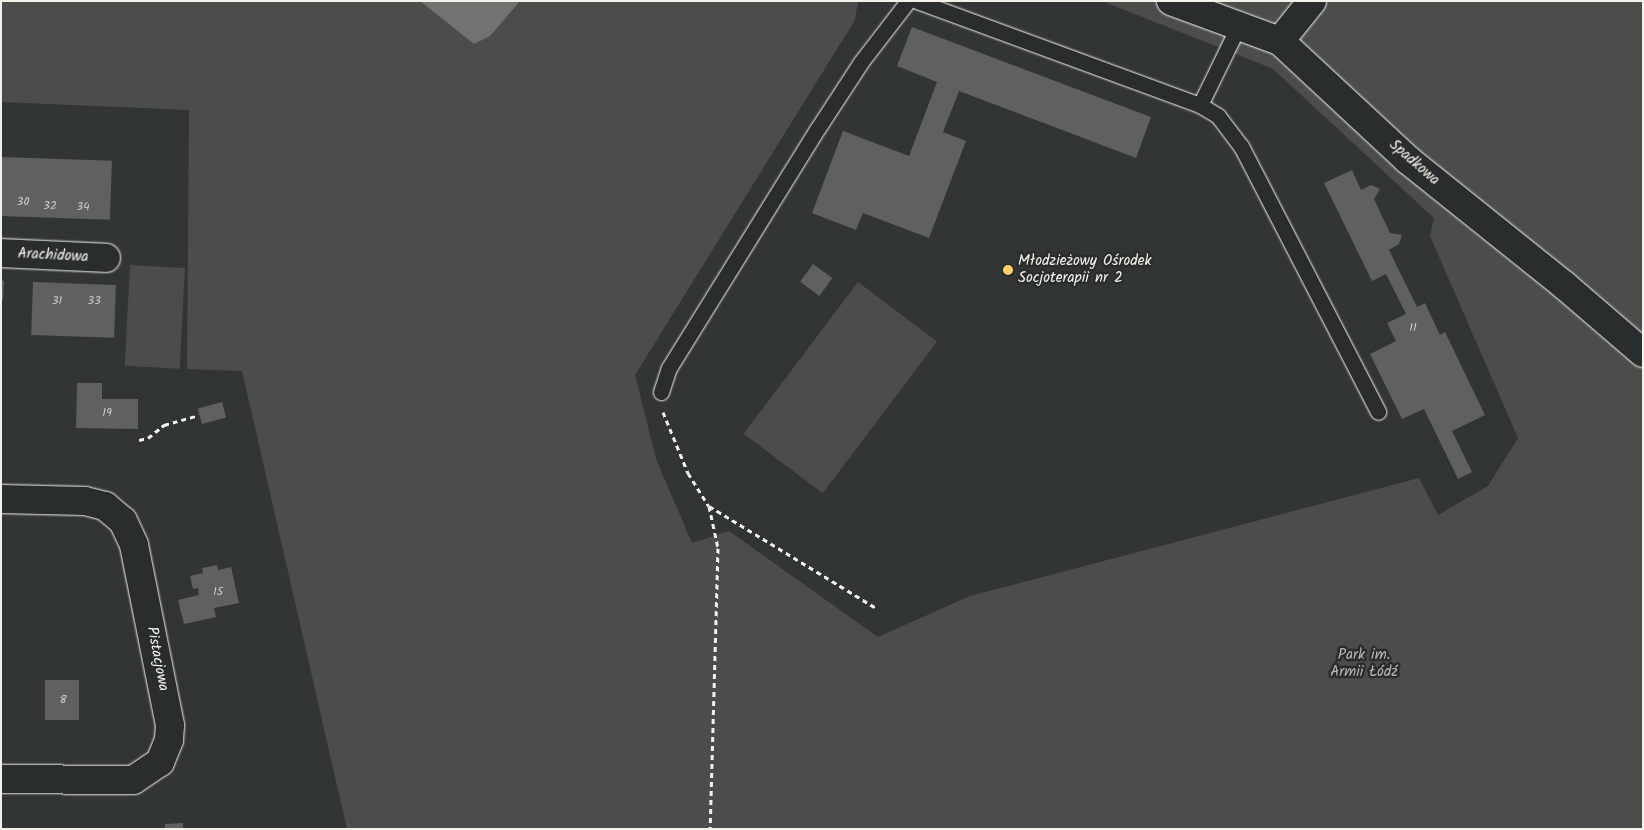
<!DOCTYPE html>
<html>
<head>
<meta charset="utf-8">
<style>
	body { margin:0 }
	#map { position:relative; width:1644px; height:830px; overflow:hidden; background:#323535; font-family:Kalam,sans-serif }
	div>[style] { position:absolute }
	.green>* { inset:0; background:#4b4d4c; transform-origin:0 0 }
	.water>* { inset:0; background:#727370 }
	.building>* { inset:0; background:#5f605f; transform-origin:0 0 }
	.path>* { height:3px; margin-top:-1.5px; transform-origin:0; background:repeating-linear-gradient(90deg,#f4f1e8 0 5px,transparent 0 9px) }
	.roads { filter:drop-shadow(0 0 1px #f4f1e8) drop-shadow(0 0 1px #f4f1e8) }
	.service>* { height:15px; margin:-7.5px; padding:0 7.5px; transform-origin:7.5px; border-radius:7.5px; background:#2a2d2e }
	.minor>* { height:28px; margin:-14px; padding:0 14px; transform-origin:14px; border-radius:14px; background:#2a2d2e }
	.dots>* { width:14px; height:14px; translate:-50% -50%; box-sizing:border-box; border:2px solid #2a2d2e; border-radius:50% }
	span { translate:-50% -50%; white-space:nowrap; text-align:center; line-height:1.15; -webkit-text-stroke:5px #2a2d2e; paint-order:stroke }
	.number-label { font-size:12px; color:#cfcdc6 }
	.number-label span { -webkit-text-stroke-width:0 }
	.street-label { font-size:15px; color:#f4f1e8 }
	.poi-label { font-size:15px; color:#f4f1e8 }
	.left { translate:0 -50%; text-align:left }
	.park-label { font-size:15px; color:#b9b8b1 }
	.frame { position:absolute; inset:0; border:2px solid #f4f1e8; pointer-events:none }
</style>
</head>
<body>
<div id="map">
	<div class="green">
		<i style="clip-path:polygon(1px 1px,858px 1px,855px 20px,635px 375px,656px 459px,692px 543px,729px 531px,878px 637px,970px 596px,1419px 478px,1438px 515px,1488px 486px,1518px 438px,1430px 236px,1434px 218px,1273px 69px,1102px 1px,1643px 1px,1643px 829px,347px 829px,242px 371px,187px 369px,189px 110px,1px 102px)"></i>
		<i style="left:130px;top:265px;width:55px;height:101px;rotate:3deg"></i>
		<i style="left:858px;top:282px;width:99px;height:190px;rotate:37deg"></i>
	</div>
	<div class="water">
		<i style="clip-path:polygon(420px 1px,520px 1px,490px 36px,474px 44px)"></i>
	</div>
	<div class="building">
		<i style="clip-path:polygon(912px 27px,1151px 117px,1136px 158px,959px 91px,943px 132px,966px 141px,929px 238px,863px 213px,856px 230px,812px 213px,843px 131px,909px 156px,937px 82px,897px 66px)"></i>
		<i style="left:1px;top:157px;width:111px;height:59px;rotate:2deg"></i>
		<i style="clip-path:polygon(1352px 170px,1361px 190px,1371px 185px,1380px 189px,1374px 199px,1390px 233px,1402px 235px,1399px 244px,1389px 250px,1417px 307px,1425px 303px,1440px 335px,1445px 332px,1485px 415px,1452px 431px,1472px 472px,1458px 479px,1424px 409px,1402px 419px,1370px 354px,1396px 341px,1387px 323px,1406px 314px,1386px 274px,1372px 281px,1324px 183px)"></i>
		<i style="left:813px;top:264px;width:24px;height:22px;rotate:36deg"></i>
		<i style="clip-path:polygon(1px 280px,4px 281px,3px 300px,1px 300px)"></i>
		<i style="left:33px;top:282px;width:83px;height:53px;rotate:2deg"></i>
		<i style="clip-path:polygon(77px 383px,102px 383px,102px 399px,138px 399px,138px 429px,76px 428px)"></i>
		<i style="left:222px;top:402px;width:16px;height:25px;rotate:75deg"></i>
		<i style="clip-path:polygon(217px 565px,218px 570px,231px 567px,239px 603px,214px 608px,216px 617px,184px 624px,178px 600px,199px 595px,198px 588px,193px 589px,190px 576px,203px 573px,202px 568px)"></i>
		<i style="left:45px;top:680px;width:34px;height:40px"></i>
		<i style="clip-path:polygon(183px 823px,183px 829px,165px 829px,165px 824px)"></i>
	</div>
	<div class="path">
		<i style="left:663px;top:412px;width:66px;rotate:67.7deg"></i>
		<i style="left:688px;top:473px;width:39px;rotate:58deg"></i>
		<i style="left:709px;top:506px;width:43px;rotate:77.9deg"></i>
		<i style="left:718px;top:548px;width:281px;rotate:91.6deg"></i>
		<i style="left:139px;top:440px;width:9px;rotate:-13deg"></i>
		<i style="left:148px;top:438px;width:21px;rotate:-39deg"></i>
		<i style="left:164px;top:425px;width:36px;rotate:-16deg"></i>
		<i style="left:709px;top:506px;width:196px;rotate:31.4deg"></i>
	</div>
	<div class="roads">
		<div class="service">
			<i style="left:917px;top:1px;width:302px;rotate:20.2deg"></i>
			<i style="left:1200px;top:105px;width:21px;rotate:31deg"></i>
			<i style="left:1218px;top:116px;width:38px;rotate:53deg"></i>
			<i style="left:1241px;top:146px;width:299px;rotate:62.7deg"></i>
			<i style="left:1200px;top:105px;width:89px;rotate:-64deg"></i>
			<i style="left:661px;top:392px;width:25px;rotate:-72deg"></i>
			<i style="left:669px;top:368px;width:282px;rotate:-58.2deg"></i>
			<i style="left:818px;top:128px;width:79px;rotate:-56.9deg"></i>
			<i style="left:861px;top:62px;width:77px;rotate:-52.4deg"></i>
		</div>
		<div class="minor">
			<i style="left:1171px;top:1px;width:116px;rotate:20.2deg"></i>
			<i style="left:1280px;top:41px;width:175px;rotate:42.9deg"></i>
			<i style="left:1408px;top:160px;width:200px;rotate:38.7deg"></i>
			<i style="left:1564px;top:285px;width:104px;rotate:40.7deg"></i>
			<i style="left:1280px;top:41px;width:51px;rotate:-51.3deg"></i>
			<i style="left:1px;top:253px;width:105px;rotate:2.7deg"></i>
			<i style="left:1px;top:499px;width:84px;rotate:1.4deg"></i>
			<i style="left:85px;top:501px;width:21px;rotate:14deg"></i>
			<i style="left:105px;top:506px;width:23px;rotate:40deg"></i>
			<i style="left:123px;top:521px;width:26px;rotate:65deg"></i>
			<i style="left:134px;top:545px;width:184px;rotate:78.7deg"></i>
			<i style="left:170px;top:725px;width:15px;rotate:94deg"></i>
			<i style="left:169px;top:740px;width:24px;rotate:112deg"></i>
			<i style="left:160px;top:762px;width:32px;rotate:146deg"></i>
			<i style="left:133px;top:780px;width:132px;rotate:-179.6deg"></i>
		</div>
	</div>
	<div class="dots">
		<i style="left:1008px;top:270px;background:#ffd166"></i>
	</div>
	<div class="number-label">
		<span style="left:23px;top:202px">30</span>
		<span style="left:50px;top:206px">32</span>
		<span style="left:83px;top:207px">34</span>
		<span style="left:57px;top:301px">31</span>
		<span style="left:94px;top:301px">33</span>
		<span style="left:1413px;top:328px">11</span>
		<span style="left:107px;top:413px">19</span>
		<span style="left:218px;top:592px">15</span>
		<span style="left:63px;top:700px">8</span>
	</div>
	<div class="street-label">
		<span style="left:1414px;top:163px;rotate:41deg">Spadkowa</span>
		<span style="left:53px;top:256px;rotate:3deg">Arachidowa</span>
		<span style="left:157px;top:659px;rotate:79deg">Pistacjowa</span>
	</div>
	<div class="poi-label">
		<span class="left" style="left:1018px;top:270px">Młodzieżowy Ośrodek<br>Socjoterapii nr 2</span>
	</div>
	<div class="park-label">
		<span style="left:1364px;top:664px">Park im.<br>Armii Łódź</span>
	</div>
	<div class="frame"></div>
</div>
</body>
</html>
